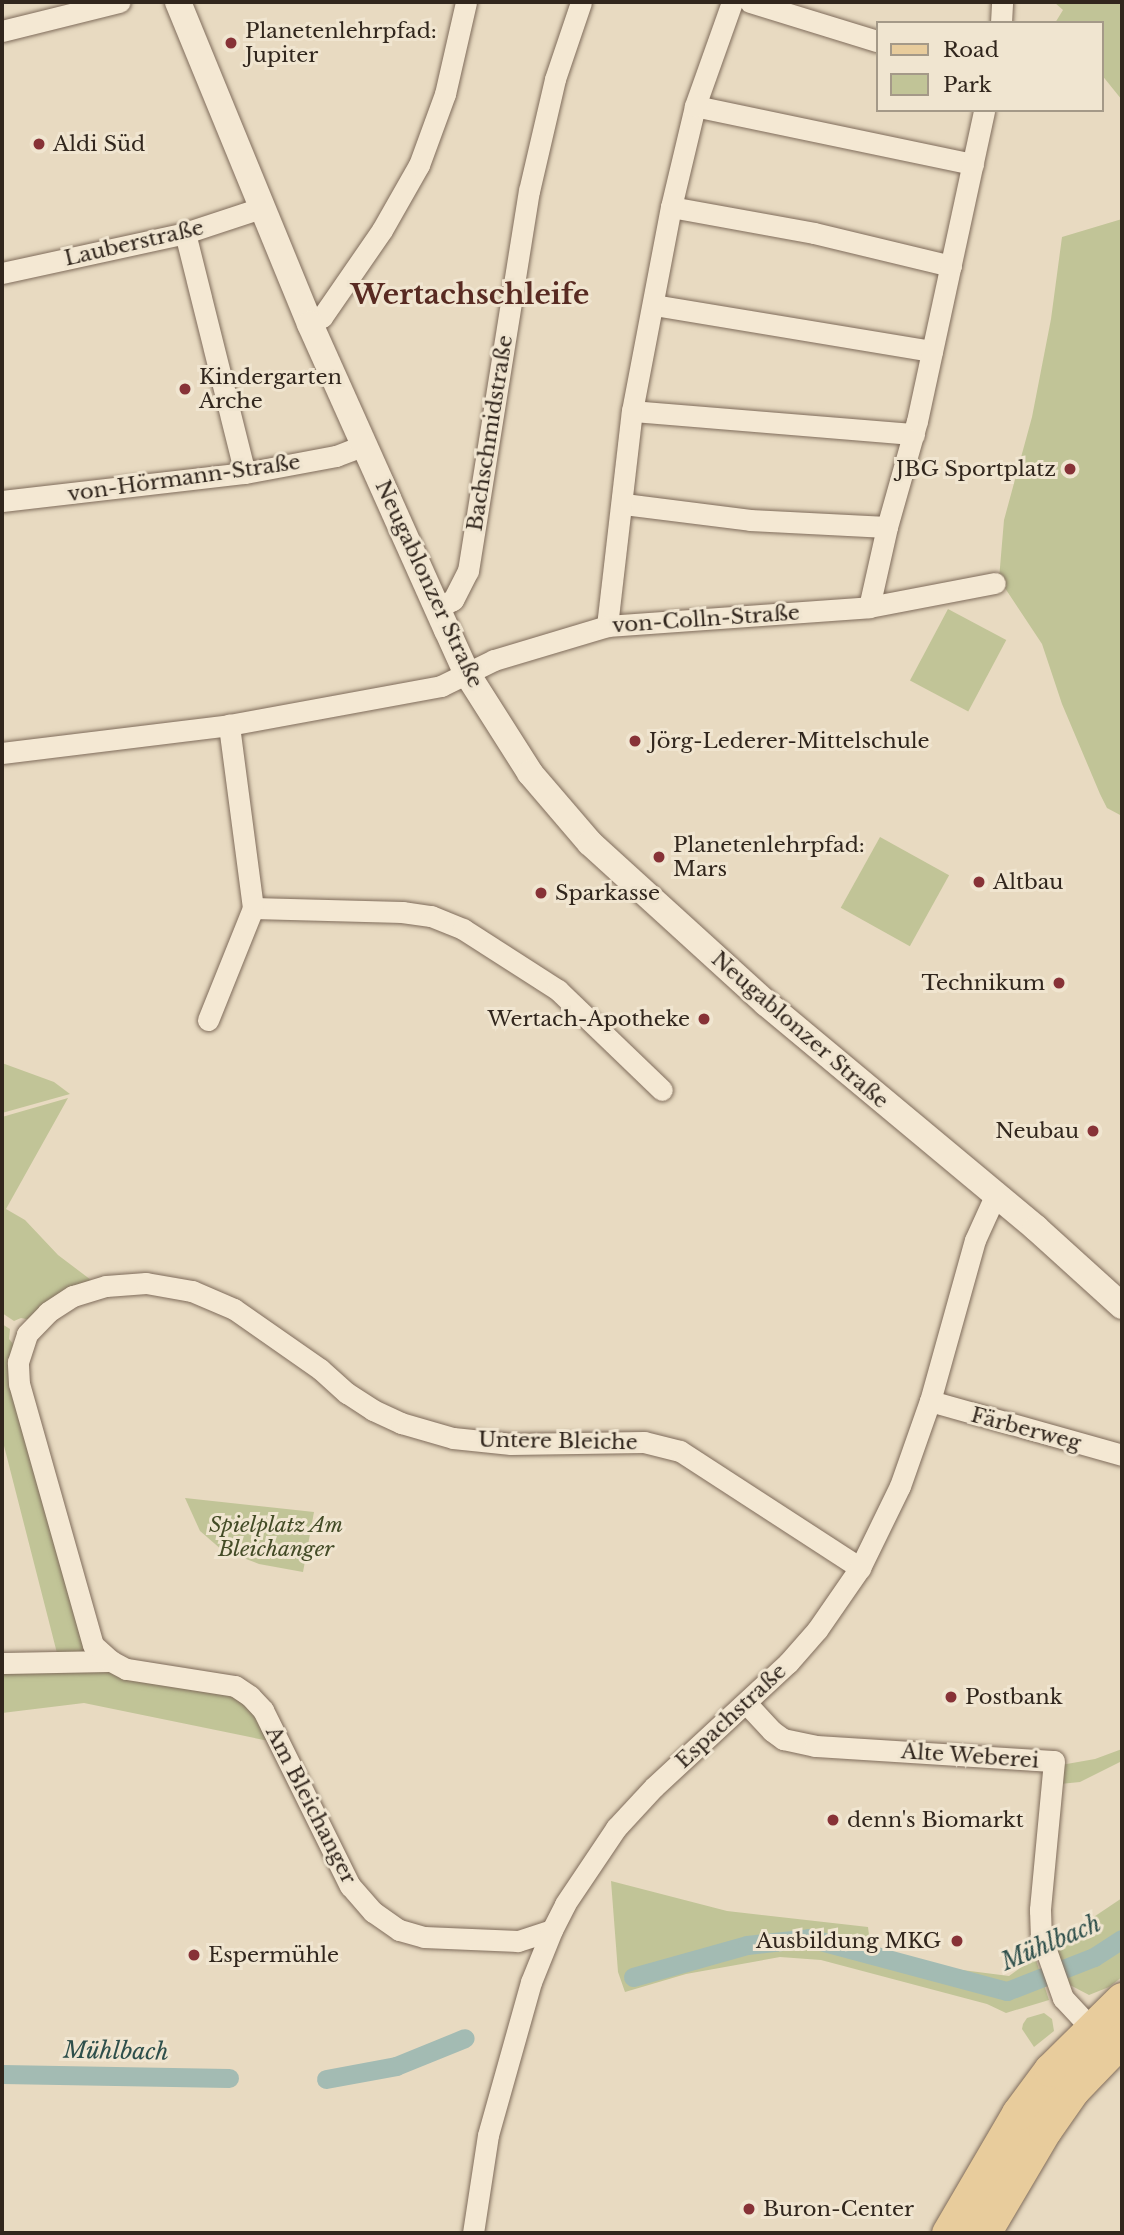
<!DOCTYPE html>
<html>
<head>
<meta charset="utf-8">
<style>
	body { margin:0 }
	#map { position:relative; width:1124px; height:2235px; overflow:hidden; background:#e8dac1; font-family:"Libre Baskerville",serif }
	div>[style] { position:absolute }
	.green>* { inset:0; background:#c1c497; transform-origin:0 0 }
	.canal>* { height:19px; margin:-9.5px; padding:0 9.5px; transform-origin:9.5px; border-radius:9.5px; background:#a3bbb3 }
	.roads { filter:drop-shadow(0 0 2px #7f6c5b) drop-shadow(0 0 2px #7f6c5b) }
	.minor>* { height:21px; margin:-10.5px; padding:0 10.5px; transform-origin:10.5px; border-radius:10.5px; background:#f4e8d3 }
	.tertiary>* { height:26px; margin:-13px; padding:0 13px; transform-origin:13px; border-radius:13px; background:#f4e8d3 }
	.primary>* { height:33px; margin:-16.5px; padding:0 16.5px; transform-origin:16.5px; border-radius:16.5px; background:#e8cc9c }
	.dots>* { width:19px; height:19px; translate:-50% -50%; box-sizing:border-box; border:4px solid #f0e5d0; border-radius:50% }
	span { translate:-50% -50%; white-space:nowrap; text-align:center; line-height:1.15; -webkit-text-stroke:6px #f0e5d0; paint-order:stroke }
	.poi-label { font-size:21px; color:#31261d }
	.left { translate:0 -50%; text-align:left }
	.right { translate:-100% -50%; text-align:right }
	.street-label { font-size:21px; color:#31261d }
	.park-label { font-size:21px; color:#434b26; font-style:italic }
	.water-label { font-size:23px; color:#2e4f4b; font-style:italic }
	.district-label { font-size:28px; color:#582a22; font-weight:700 }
	.frame { position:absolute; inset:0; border:4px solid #31261d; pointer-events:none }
	.legend { position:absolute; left:876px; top:21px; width:228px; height:91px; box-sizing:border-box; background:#f0e5d0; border:2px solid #a49988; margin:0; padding:9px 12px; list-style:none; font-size:21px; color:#31261d }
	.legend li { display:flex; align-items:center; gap:14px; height:35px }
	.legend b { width:35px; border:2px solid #a49988 }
</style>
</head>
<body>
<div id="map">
	<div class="green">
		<i style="clip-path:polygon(1054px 2px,1122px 2px,1122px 100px,1101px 74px,1101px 23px,1055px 23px,1063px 10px)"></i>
		<i style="clip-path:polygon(1122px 219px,1122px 816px,1107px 808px,1100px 794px,1062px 704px,1042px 644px,999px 579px,1004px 520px,1032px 417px,1051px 319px,1062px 237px)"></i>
		<i style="left:948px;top:609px;width:66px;height:81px;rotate:28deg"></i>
		<i style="left:880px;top:837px;width:79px;height:81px;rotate:29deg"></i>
		<i style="clip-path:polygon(2px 1063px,54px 1082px,70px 1094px,2px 1113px)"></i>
		<i style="clip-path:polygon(68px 1098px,6px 1209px,25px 1220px,58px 1255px,95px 1283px,31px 1320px,21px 1318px,14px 1321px,2px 1313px,2px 1117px)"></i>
		<i style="clip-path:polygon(2px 1324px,10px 1329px,9px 1339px,14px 1345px,95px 1656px,58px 1657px,2px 1438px)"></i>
		<i style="clip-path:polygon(185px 1498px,314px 1512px,303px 1572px,259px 1564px,222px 1550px,200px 1531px)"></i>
		<i style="clip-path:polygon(107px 1668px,233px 1691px,248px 1700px,274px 1742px,84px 1703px,2px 1713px,2px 1669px)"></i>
		<i style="clip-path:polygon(1122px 1749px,1122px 1761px,1080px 1782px,1060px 1784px,1061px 1765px,1095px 1759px)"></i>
		<i style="clip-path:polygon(611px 1881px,727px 1911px,868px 1927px,871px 1951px,923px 1965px,1009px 1976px,1035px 1957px,1049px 2000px,1006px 2013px,987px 2004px,821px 1960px,780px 1957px,686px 1974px,625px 1992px,618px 1972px)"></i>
		<i style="clip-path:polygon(1122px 1898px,1122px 1977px,1109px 1987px,1089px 1995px,1070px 1985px,1052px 1945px)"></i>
		<i style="clip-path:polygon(1044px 2013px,1052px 2019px,1054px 2031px,1034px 2047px,1022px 2029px,1023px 2024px,1027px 2018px)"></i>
	</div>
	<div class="canal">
		<i style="left:633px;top:1977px;width:118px;rotate:-15.7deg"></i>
		<i style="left:747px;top:1945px;width:62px;rotate:-6.4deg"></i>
		<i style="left:809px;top:1938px;width:205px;rotate:15deg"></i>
		<i style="left:1007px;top:1991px;width:93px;rotate:-21.3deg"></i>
		<i style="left:1094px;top:1957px;width:33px;rotate:-33deg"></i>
		<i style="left:2px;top:2074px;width:227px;rotate:1deg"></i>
		<i style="left:326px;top:2079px;width:71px;rotate:-10.5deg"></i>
		<i style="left:396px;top:2066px;width:74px;rotate:-22.1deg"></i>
	</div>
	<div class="roads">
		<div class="minor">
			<i style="left:750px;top:2px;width:133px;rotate:17.1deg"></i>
			<i style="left:1001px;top:23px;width:21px;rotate:-87deg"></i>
			<i style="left:2px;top:31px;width:121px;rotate:-13.9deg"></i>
			<i style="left:695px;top:106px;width:284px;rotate:11.8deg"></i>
			<i style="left:671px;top:207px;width:145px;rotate:10.3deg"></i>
			<i style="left:814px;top:233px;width:141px;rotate:13.5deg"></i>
			<i style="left:185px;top:233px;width:247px;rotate:76deg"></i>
			<i style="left:2px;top:273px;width:187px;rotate:-12.3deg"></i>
			<i style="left:185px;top:233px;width:83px;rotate:-18.2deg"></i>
			<i style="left:654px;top:305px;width:282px;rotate:9.4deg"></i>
			<i style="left:310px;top:324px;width:14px;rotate:-30deg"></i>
			<i style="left:322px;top:317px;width:106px;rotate:-55.4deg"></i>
			<i style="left:382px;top:230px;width:75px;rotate:-60.4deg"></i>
			<i style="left:419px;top:165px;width:76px;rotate:-69.9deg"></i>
			<i style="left:445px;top:94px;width:94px;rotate:-77.1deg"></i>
			<i style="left:632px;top:411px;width:283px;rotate:4.7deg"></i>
			<i style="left:2px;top:501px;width:245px;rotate:-6.6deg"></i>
			<i style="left:245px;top:473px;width:93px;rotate:-10.6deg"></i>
			<i style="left:336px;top:456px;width:31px;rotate:-21deg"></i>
			<i style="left:624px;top:504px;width:127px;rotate:7.2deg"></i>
			<i style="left:750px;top:520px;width:137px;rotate:2.9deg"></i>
			<i style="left:869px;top:607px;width:128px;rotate:-10.8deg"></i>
			<i style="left:437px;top:608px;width:18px;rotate:-27deg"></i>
			<i style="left:453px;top:600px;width:33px;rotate:-63deg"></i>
			<i style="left:468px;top:571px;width:385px;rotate:-80.9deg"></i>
			<i style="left:529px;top:191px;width:115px;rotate:-76.9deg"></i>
			<i style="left:555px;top:79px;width:81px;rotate:-71.3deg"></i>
			<i style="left:607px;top:626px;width:216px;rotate:-83.4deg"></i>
			<i style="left:632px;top:411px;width:208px;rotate:-79.2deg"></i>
			<i style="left:671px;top:207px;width:104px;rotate:-76.6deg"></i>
			<i style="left:695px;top:106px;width:110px;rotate:-70.4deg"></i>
			<i style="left:2px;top:753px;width:229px;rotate:-7deg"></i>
			<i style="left:229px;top:725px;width:216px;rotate:-10.4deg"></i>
			<i style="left:441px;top:686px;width:59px;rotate:-26.1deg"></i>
			<i style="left:494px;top:660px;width:118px;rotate:-16.7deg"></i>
			<i style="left:607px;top:626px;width:263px;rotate:-4.1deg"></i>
			<i style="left:869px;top:607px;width:82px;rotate:-77.3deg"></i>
			<i style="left:887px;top:527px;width:110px;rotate:-74.2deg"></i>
			<i style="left:917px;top:421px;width:318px;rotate:-77.8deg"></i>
			<i style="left:253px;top:908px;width:149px;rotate:1.5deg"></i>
			<i style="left:402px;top:912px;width:29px;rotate:8deg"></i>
			<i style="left:431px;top:916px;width:35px;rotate:22deg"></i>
			<i style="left:463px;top:929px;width:113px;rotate:32.7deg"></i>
			<i style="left:558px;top:990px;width:144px;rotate:43.9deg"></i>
			<i style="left:208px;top:1020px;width:121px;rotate:-68.1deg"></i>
			<i style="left:253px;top:908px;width:185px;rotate:-97.5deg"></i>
			<i style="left:930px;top:1401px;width:199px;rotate:15.7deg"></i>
			<i style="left:2px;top:1663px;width:109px;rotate:-1.1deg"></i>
			<i style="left:746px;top:1703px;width:38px;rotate:47deg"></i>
			<i style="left:772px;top:1731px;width:14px;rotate:36deg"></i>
			<i style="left:783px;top:1739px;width:33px;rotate:12deg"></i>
			<i style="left:815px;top:1746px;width:239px;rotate:3.6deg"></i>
			<i style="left:1054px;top:1761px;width:150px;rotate:95.4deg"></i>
			<i style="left:1040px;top:1910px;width:26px;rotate:88deg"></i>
			<i style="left:1041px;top:1936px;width:66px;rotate:70.5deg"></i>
			<i style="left:1063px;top:1998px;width:41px;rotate:47deg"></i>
			<i style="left:552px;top:1930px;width:36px;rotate:162deg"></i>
			<i style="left:518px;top:1941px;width:94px;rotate:-177.6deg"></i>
			<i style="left:424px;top:1937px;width:26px;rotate:-164deg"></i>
			<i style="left:399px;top:1930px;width:32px;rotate:-145deg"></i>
			<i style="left:373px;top:1912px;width:35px;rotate:-131deg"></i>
			<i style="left:350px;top:1886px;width:196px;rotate:-116.3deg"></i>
			<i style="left:263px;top:1710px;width:19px;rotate:-133deg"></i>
			<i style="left:250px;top:1696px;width:18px;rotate:-146deg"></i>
			<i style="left:235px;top:1686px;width:110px;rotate:-171.1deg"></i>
			<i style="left:126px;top:1669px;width:17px;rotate:-152deg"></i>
			<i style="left:111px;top:1661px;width:24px;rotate:-138deg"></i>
			<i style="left:93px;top:1645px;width:271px;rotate:-105.8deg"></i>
			<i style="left:19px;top:1384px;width:22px;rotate:-93deg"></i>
			<i style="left:18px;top:1362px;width:29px;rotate:-72deg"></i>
			<i style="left:27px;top:1334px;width:30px;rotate:-46deg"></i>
			<i style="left:48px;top:1312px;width:30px;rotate:-33deg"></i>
			<i style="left:73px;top:1296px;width:34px;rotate:-17deg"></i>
			<i style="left:106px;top:1286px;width:40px;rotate:-4.3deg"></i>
			<i style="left:146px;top:1283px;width:47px;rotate:9.9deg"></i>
			<i style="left:192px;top:1291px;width:46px;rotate:23.2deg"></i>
			<i style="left:234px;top:1309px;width:105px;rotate:34.9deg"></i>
			<i style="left:320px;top:1369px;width:36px;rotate:42deg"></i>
			<i style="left:347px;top:1393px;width:31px;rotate:33deg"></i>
			<i style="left:373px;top:1410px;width:31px;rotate:25deg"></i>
			<i style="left:401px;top:1423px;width:54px;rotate:16.1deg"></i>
			<i style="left:453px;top:1438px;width:58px;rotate:5.9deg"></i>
			<i style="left:511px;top:1444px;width:133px;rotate:-0.9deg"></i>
			<i style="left:644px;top:1442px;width:37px;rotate:14deg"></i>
			<i style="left:680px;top:1451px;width:215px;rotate:33deg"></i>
			<i style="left:473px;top:2233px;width:99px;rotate:-81.3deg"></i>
			<i style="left:488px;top:2135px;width:159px;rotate:-74.3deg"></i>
			<i style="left:531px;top:1982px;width:56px;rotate:-68deg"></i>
			<i style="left:552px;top:1930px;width:29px;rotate:-63deg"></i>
			<i style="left:565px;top:1904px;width:92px;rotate:-56.1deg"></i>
			<i style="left:616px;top:1828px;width:56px;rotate:-47.2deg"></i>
			<i style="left:654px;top:1787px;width:183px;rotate:-42.8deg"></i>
			<i style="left:788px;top:1663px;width:44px;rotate:-48.7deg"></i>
			<i style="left:817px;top:1630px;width:75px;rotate:-55.3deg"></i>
			<i style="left:860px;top:1568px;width:91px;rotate:-64deg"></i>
			<i style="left:900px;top:1486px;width:90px;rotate:-70.6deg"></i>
			<i style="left:930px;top:1401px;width:167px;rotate:-74.4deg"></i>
			<i style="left:975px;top:1240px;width:48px;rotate:-65.6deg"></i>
		</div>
		<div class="tertiary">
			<i style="left:178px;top:2px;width:348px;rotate:67.7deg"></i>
			<i style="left:310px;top:324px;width:335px;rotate:65.9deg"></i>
			<i style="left:447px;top:630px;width:46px;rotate:65.7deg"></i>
			<i style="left:466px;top:672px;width:120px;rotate:57.6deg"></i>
			<i style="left:530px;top:773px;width:92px;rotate:49.4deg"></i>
			<i style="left:590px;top:843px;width:238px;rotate:42.3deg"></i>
			<i style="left:766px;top:1003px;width:351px;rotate:39.8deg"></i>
			<i style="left:1036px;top:1228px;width:116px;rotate:42.2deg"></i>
		</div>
		<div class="primary">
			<i style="left:948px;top:2233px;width:139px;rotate:-59.7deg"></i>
			<i style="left:1018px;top:2113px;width:54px;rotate:-53.3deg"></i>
			<i style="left:1050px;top:2070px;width:101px;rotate:-44.6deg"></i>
			<i style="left:984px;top:2233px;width:120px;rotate:-59.4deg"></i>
			<i style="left:1045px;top:2130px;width:49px;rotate:-55deg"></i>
			<i style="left:1073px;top:2090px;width:71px;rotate:-46.1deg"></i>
		</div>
	</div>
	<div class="dots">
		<i style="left:231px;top:43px;background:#873237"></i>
		<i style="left:39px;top:144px;background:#873237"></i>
		<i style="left:185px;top:389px;background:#873237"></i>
		<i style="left:1070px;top:469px;background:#873237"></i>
		<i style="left:635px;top:741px;background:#873237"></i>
		<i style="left:659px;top:857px;background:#873237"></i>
		<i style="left:979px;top:882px;background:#873237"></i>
		<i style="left:541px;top:893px;background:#873237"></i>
		<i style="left:1059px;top:983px;background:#873237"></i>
		<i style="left:704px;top:1019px;background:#873237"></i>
		<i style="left:1093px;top:1131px;background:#873237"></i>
		<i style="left:951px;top:1697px;background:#873237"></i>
		<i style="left:833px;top:1820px;background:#873237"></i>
		<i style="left:957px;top:1941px;background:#873237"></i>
		<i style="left:194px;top:1955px;background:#873237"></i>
		<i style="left:749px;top:2209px;background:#873237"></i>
	</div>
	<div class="poi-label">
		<span class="left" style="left:245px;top:43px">Planetenlehrpfad:<br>Jupiter</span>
		<span class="left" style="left:53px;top:144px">Aldi Süd</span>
		<span class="left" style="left:199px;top:389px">Kindergarten<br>Arche</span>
		<span class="right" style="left:1056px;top:469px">JBG Sportplatz</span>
		<span class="left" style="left:649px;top:741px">Jörg-Lederer-Mittelschule</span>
		<span class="left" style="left:673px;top:857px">Planetenlehrpfad:<br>Mars</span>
		<span class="left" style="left:993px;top:882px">Altbau</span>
		<span class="left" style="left:555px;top:893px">Sparkasse</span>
		<span class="right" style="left:1045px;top:983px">Technikum</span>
		<span class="right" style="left:690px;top:1019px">Wertach-Apotheke</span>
		<span class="right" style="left:1079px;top:1131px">Neubau</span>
		<span class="left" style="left:965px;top:1697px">Postbank</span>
		<span class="left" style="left:847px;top:1820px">denn's Biomarkt</span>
		<span class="right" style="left:941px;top:1941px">Ausbildung MKG</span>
		<span class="left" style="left:208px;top:1955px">Espermühle</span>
		<span class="left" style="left:763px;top:2209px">Buron-Center</span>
	</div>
	<div class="street-label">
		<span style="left:134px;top:243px;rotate:-13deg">Lauberstraße</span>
		<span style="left:490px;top:433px;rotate:-81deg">Bachschmidstraße</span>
		<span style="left:184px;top:478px;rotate:-8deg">von-Hörmann-Straße</span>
		<span style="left:429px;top:584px;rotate:65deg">Neugablonzer Straße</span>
		<span style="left:706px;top:619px;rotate:-4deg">von-Colln-Straße</span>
		<span style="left:800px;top:1030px;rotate:41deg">Neugablonzer Straße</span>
		<span style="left:1026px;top:1429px;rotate:15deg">Färberweg</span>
		<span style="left:558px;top:1441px;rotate:1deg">Untere Bleiche</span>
		<span style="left:731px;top:1716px;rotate:-43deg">Espachstraße</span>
		<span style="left:970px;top:1756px;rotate:4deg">Alte Weberei</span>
		<span style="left:311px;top:1805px;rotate:63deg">Am Bleichanger</span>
	</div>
	<div class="park-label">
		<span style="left:276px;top:1537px">Spielplatz Am<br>Bleichanger</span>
	</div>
	<div class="water-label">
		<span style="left:1051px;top:1943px;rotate:-23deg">Mühlbach</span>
		<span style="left:116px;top:2051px;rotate:1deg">Mühlbach</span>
	</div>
	<div class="district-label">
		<span style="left:470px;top:295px">Wertachschleife</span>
	</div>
	<div class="frame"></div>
	<ul class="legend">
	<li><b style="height:9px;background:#e8cc9c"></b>Road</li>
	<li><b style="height:19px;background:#c1c497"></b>Park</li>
	</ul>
</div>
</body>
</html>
